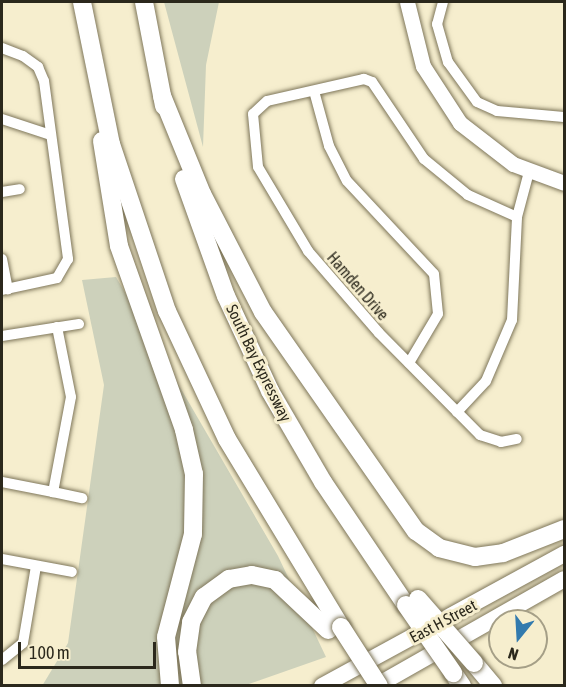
<!DOCTYPE html>
<html>
<head>
<meta charset="utf-8">
<style>
	body { margin:0 }
	#map { position:relative; width:566px; height:687px; overflow:hidden; background:#f6eece; font-family:"Asap Condensed",sans-serif }
	div>[style] { position:absolute }
	.green>* { inset:0; background:#cdd1bb }
	.roads { filter:drop-shadow(0 0 2px #7e765a) drop-shadow(0 0 2px #7e765a) }
	.street>* { height:10px; margin:-5px; padding:0 5px; transform-origin:5px; border-radius:5px; background:#fff }
	.secondary>* { height:15px; margin:-7.5px; padding:0 7.5px; transform-origin:7.5px; border-radius:7.5px; background:#fff }
	.primary>* { height:16px; margin:-8px; padding:0 8px; transform-origin:8px; border-radius:8px; background:#fff }
	.highway>* { height:18px; margin:-9px; padding:0 9px; transform-origin:9px; border-radius:9px; background:#fff }
	.bridges { filter:drop-shadow(0 0 2px #7e765a) drop-shadow(0 0 2px #7e765a) }
	.highway-bridge>* { height:18px; margin:-9px; padding:0 9px; transform-origin:9px; border-radius:9px; background:#fff }
	span { translate:-50% -50%; white-space:nowrap; text-align:center; line-height:1.15; -webkit-text-stroke:6px #f6eece; paint-order:stroke }
	.street-label { font-size:16px; color:#2b281c }
	.frame { position:absolute; inset:0; border:3px solid #2b281c; pointer-events:none }
	.north { position:absolute; left:488px; top:609px; width:60px; height:60px; box-sizing:border-box; background:#f6eece; border:2px solid #a59f87; border-radius:50%; rotate:198deg; font-size:16px; font-weight:700; line-height:24px; text-align:center; color:#2b281c }
	.north::after { content:''; display:block; margin:auto; width:21px; height:27px; background:#327aae; clip-path:polygon(50% 0,100% 100%,50% 72%,0 100%) }
	.scale { position:absolute; left:18px; top:642px; width:138px; height:27px; box-sizing:border-box; border:3px solid #2b281c; border-top:0; padding-left:8px; font-size:18px; line-height:21px; white-space:nowrap; color:#2b281c; -webkit-text-stroke:4px #f6eece; paint-order:stroke }
</style>
</head>
<body>
<div id="map">
	<div class="green">
		<i style="clip-path:polygon(164px 2px,219px 2px,206px 65px,203px 147px)"></i>
		<i style="clip-path:polygon(116px 277px,278px 556px,326px 657px,246px 685px,42px 686px,68px 643px,104px 385px,82px 280px)"></i>
	</div>
	<div class="roads">
		<div class="street">
			<i style="left:443px;top:2px;width:23px;rotate:105deg"></i>
			<i style="left:437px;top:24px;width:40px;rotate:74deg"></i>
			<i style="left:448px;top:62px;width:49px;rotate:54.1deg"></i>
			<i style="left:477px;top:102px;width:22px;rotate:24deg"></i>
			<i style="left:497px;top:111px;width:67px;rotate:5.1deg"></i>
			<i style="left:2px;top:48px;width:22px;rotate:21deg"></i>
			<i style="left:23px;top:56px;width:19px;rotate:36deg"></i>
			<i style="left:38px;top:67px;width:15px;rotate:67deg"></i>
			<i style="left:44px;top:81px;width:180px;rotate:82.3deg"></i>
			<i style="left:68px;top:259px;width:22px;rotate:120deg"></i>
			<i style="left:57px;top:278px;width:56px;rotate:167.7deg"></i>
			<i style="left:314px;top:91px;width:57px;rotate:74.7deg"></i>
			<i style="left:329px;top:146px;width:39px;rotate:63deg"></i>
			<i style="left:347px;top:181px;width:127px;rotate:46.9deg"></i>
			<i style="left:434px;top:274px;width:40px;rotate:84.3deg"></i>
			<i style="left:438px;top:314px;width:57px;rotate:120.6deg"></i>
			<i style="left:2px;top:119px;width:48px;rotate:18.1deg"></i>
			<i style="left:2px;top:192px;width:18px;rotate:-9deg"></i>
			<i style="left:517px;top:217px;width:54px;rotate:-155.8deg"></i>
			<i style="left:468px;top:195px;width:57px;rotate:-140.7deg"></i>
			<i style="left:424px;top:159px;width:93px;rotate:-124deg"></i>
			<i style="left:372px;top:82px;width:9px;rotate:-159deg"></i>
			<i style="left:364px;top:79px;width:99px;rotate:167.2deg"></i>
			<i style="left:267px;top:101px;width:19px;rotate:137deg"></i>
			<i style="left:253px;top:114px;width:53px;rotate:84.6deg"></i>
			<i style="left:258px;top:167px;width:98px;rotate:59.2deg"></i>
			<i style="left:308px;top:251px;width:108px;rotate:49.1deg"></i>
			<i style="left:379px;top:333px;width:144px;rotate:45.3deg"></i>
			<i style="left:480px;top:435px;width:22px;rotate:18deg"></i>
			<i style="left:501px;top:442px;width:16px;rotate:-11deg"></i>
			<i style="left:2px;top:259px;width:31px;rotate:79deg"></i>
			<i style="left:57px;top:327px;width:71px;rotate:78.7deg"></i>
			<i style="left:71px;top:397px;width:97px;rotate:100.7deg"></i>
			<i style="left:53px;top:492px;width:30px;rotate:12deg"></i>
			<i style="left:2px;top:336px;width:78px;rotate:-8.9deg"></i>
			<i style="left:457px;top:412px;width:42px;rotate:-46.9deg"></i>
			<i style="left:486px;top:381px;width:66px;rotate:-66.9deg"></i>
			<i style="left:512px;top:320px;width:103px;rotate:-87.2deg"></i>
			<i style="left:517px;top:217px;width:47px;rotate:-75.1deg"></i>
			<i style="left:2px;top:482px;width:52px;rotate:11.1deg"></i>
			<i style="left:2px;top:559px;width:71px;rotate:10.5deg"></i>
			<i style="left:2px;top:660px;width:27px;rotate:-39deg"></i>
			<i style="left:23px;top:643px;width:78px;rotate:-80.4deg"></i>
		</div>
		<div class="secondary">
			<i style="left:407px;top:2px;width:66px;rotate:76deg"></i>
			<i style="left:423px;top:66px;width:68px;rotate:57deg"></i>
			<i style="left:460px;top:123px;width:67px;rotate:37.7deg"></i>
			<i style="left:513px;top:164px;width:54px;rotate:20.4deg"></i>
		</div>
		<div class="primary">
			<i style="left:322px;top:686px;width:276px;rotate:-28.6deg"></i>
			<i style="left:376px;top:686px;width:216px;rotate:-29.6deg"></i>
		</div>
		<div class="highway">
			<i style="left:82px;top:2px;width:145px;rotate:78.5deg"></i>
			<i style="left:111px;top:144px;width:176px;rotate:71.5deg"></i>
			<i style="left:167px;top:311px;width:141px;rotate:64.9deg"></i>
			<i style="left:227px;top:439px;width:220px;rotate:58.8deg"></i>
			<i style="left:144px;top:2px;width:106px;rotate:79.1deg"></i>
			<i style="left:162px;top:96px;width:106px;rotate:67.8deg"></i>
			<i style="left:202px;top:194px;width:133px;rotate:62.7deg"></i>
			<i style="left:263px;top:312px;width:267px;rotate:55.1deg"></i>
			<i style="left:416px;top:531px;width:29px;rotate:36deg"></i>
			<i style="left:439px;top:548px;width:37px;rotate:14deg"></i>
			<i style="left:475px;top:557px;width:28px;rotate:-8deg"></i>
			<i style="left:503px;top:553px;width:66px;rotate:-21.5deg"></i>
			<i style="left:102px;top:141px;width:106px;rotate:80.8deg"></i>
			<i style="left:119px;top:246px;width:195px;rotate:70.5deg"></i>
			<i style="left:184px;top:430px;width:45px;rotate:77.2deg"></i>
			<i style="left:194px;top:474px;width:60px;rotate:91deg"></i>
			<i style="left:193px;top:534px;width:106px;rotate:104.7deg"></i>
			<i style="left:166px;top:637px;width:49px;rotate:85.3deg"></i>
			<i style="left:184px;top:179px;width:124px;rotate:70.3deg"></i>
			<i style="left:226px;top:296px;width:105px;rotate:65.1deg"></i>
			<i style="left:270px;top:391px;width:105px;rotate:59.8deg"></i>
			<i style="left:323px;top:482px;width:148px;rotate:56deg"></i>
			<i style="left:474px;top:663px;width:30px;rotate:50deg"></i>
			<i style="left:453px;top:673px;width:16px;rotate:55deg"></i>
			<i style="left:192px;top:686px;width:34px;rotate:-98deg"></i>
			<i style="left:187px;top:652px;width:30px;rotate:-82deg"></i>
			<i style="left:191px;top:622px;width:28px;rotate:-63deg"></i>
			<i style="left:204px;top:597px;width:31px;rotate:-36deg"></i>
			<i style="left:229px;top:579px;width:23px;rotate:-10deg"></i>
			<i style="left:252px;top:575px;width:24px;rotate:12deg"></i>
			<i style="left:275px;top:580px;width:73px;rotate:43.3deg"></i>
		</div>
	</div>
	<div class="bridges">
		<div class="highway-bridge">
			<i style="left:418px;top:599px;width:85px;rotate:48.8deg"></i>
			<i style="left:406px;top:605px;width:83px;rotate:55.3deg"></i>
			<i style="left:341px;top:627px;width:70px;rotate:57.2deg"></i>
		</div>
	</div>
	<div class="street-label">
		<span style="left:358px;top:286px;rotate:49deg">Hamden Drive</span>
		<span style="left:259px;top:363px;rotate:64deg">South Bay Expressway</span>
		<span style="left:443px;top:621px;rotate:-28deg">East H Street</span>
	</div>
	<div class="frame"></div>
	<div class="north">N</div>
	<div class="scale">100 m</div>
</div>
</body>
</html>
